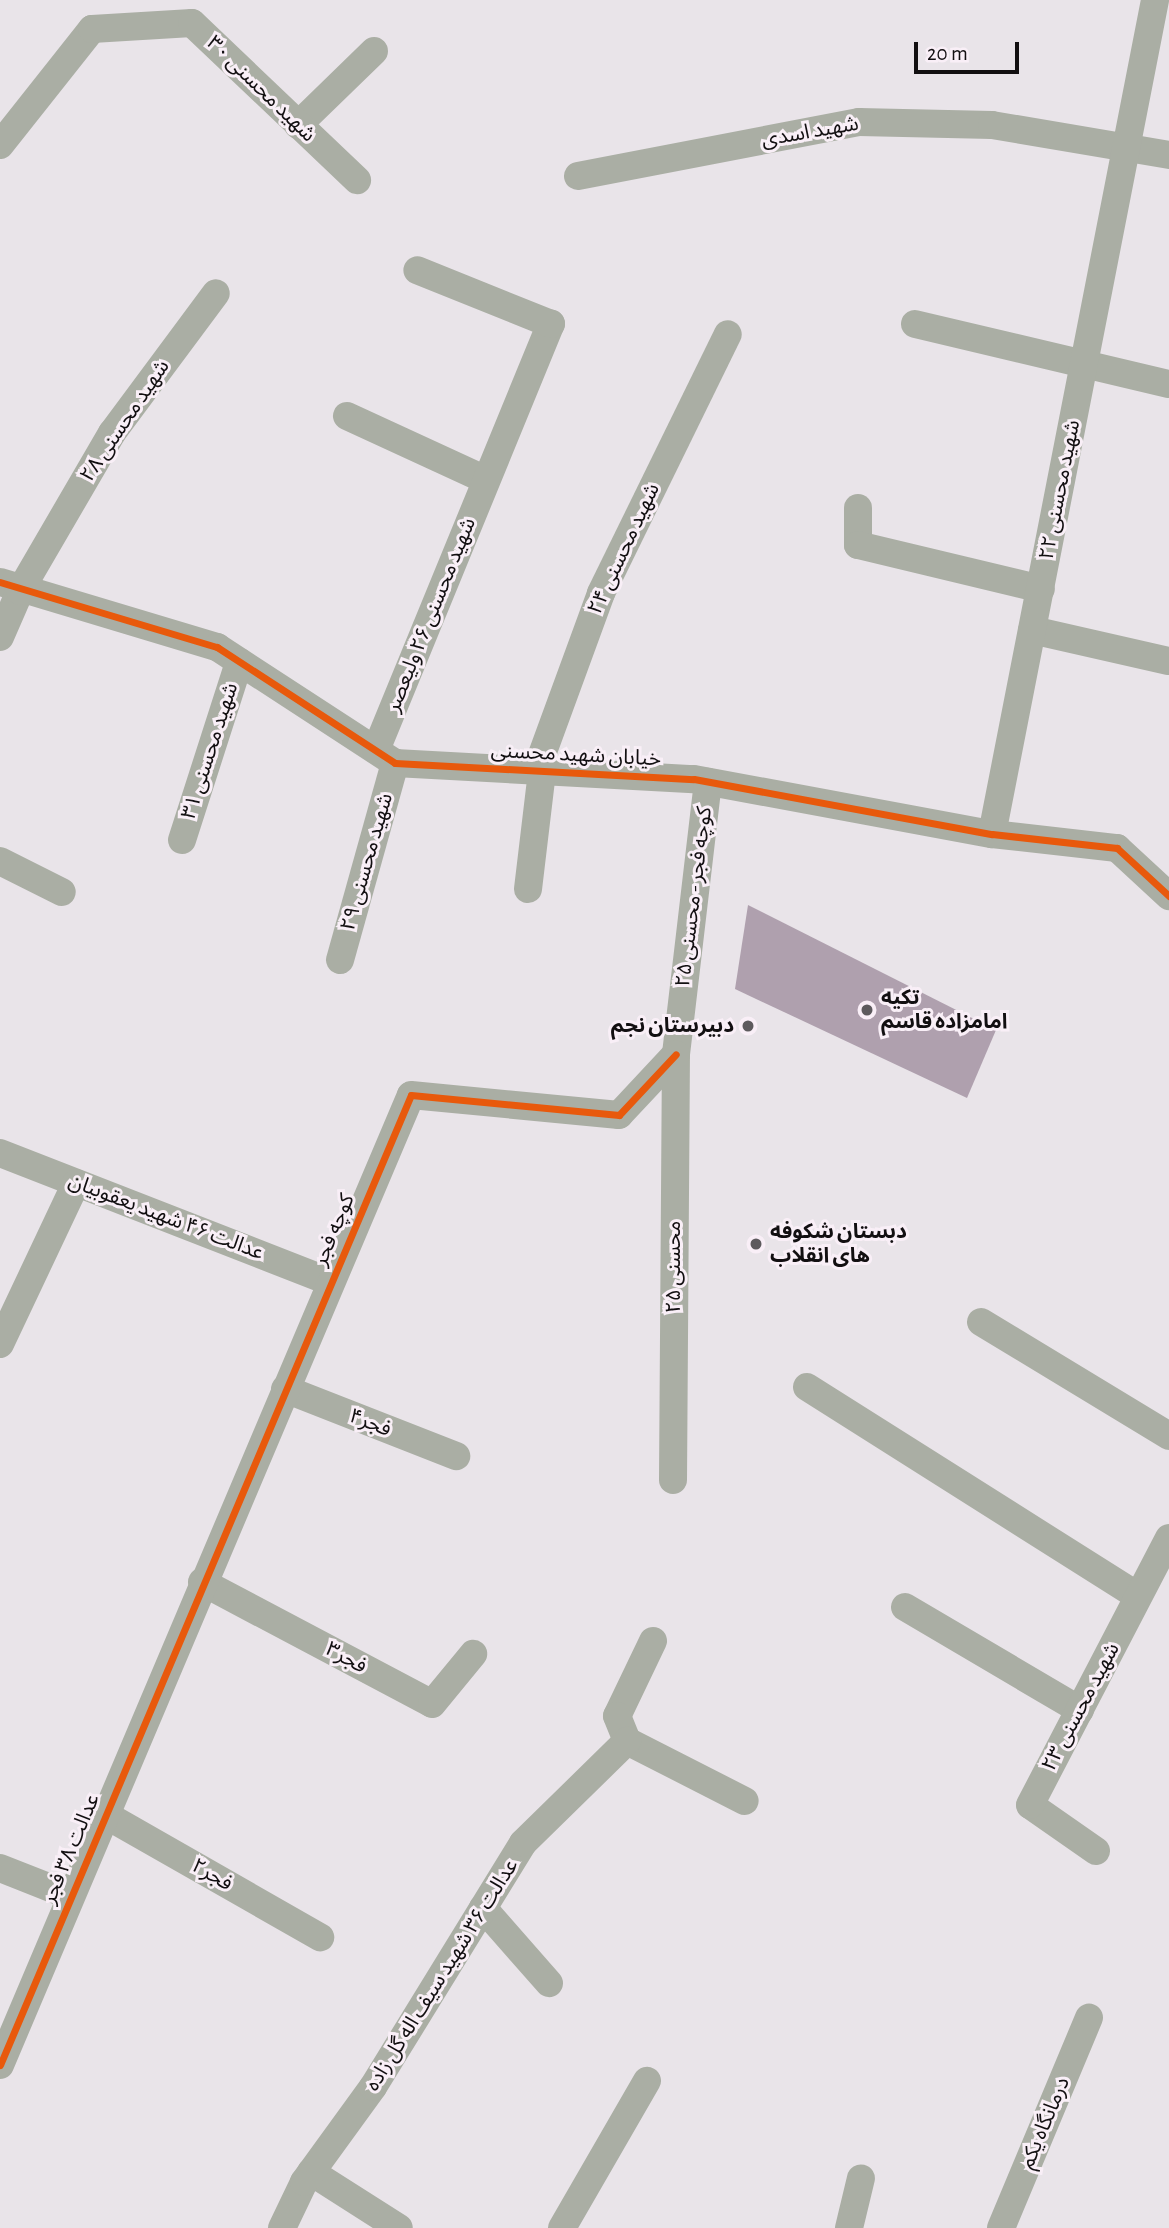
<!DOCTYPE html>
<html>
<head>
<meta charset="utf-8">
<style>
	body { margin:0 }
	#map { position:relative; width:1169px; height:2228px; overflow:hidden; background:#e9e4e9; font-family:"Alegreya Sans","Noto Sans Arabic",sans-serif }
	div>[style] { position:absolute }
	.building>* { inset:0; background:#afa0ae }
	.minor>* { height:28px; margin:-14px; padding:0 14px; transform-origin:14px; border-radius:14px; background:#aaaea4 }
	.cycleway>* { height:7px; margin:-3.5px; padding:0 3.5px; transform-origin:3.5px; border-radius:3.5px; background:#e8590c }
	.dots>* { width:19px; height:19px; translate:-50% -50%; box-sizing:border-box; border:4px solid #f9eff7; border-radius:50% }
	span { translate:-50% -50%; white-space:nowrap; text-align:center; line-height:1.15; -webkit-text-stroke:6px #f9eff7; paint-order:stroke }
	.street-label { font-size:21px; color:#120f11 }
	.poi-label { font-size:21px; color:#120f11; font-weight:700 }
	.left { translate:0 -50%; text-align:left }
	.right { translate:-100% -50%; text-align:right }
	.scale { position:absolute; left:914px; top:42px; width:105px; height:32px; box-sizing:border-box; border:4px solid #120f11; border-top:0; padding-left:9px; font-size:21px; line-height:24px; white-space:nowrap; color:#120f11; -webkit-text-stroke:5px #f9eff7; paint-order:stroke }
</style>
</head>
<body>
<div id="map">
	<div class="building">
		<i style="clip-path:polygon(748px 905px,996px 1030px,967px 1098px,735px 989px)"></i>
	</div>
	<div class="minor">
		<i style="left:298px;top:125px;width:106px;rotate:-44.2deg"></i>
		<i style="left:0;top:145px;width:148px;rotate:-51.6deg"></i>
		<i style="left:92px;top:29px;width:100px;rotate:-3.4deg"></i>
		<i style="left:192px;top:23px;width:228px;rotate:43.6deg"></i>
		<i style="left:578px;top:176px;width:286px;rotate:-10.9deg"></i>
		<i style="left:859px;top:122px;width:133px;rotate:1.3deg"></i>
		<i style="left:992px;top:125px;width:180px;rotate:9.6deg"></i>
		<i style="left:915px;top:324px;width:261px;rotate:13.3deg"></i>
		<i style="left:347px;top:416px;width:153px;rotate:24.7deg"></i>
		<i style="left:858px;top:508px;width:37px;rotate:90deg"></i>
		<i style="left:858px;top:545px;width:188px;rotate:13.5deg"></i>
		<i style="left:0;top:582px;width:227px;rotate:16.7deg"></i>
		<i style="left:217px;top:647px;width:212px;rotate:33.1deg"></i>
		<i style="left:395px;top:763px;width:299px;rotate:3.1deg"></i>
		<i style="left:694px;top:779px;width:303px;rotate:10.5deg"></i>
		<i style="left:992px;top:834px;width:126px;rotate:6.4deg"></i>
		<i style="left:1117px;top:848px;width:71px;rotate:42.7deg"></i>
		<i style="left:1032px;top:630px;width:140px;rotate:12.8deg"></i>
		<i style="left:0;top:637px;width:50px;rotate:-66.5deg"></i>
		<i style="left:20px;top:591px;width:183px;rotate:-59.8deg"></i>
		<i style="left:112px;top:433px;width:174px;rotate:-53.4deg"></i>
		<i style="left:376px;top:750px;width:461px;rotate:-67.7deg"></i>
		<i style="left:551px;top:324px;width:144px;rotate:-158.1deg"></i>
		<i style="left:536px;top:771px;width:189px;rotate:-69.9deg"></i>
		<i style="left:601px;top:593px;width:288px;rotate:-63.9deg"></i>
		<i style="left:992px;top:834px;width:850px;rotate:-78.94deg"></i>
		<i style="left:182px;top:840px;width:187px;rotate:-72.2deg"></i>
		<i style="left:0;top:861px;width:69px;rotate:26.6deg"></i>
		<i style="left:528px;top:889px;width:119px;rotate:-83.2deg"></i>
		<i style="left:340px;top:960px;width:205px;rotate:-74.4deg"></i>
		<i style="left:0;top:1153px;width:355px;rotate:21.3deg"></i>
		<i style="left:981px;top:1322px;width:220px;rotate:31.2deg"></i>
		<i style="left:0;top:1344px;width:178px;rotate:-64.7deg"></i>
		<i style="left:807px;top:1387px;width:391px;rotate:32.3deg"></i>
		<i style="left:285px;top:1389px;width:184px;rotate:21.4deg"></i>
		<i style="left:673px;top:1480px;width:426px;rotate:-89.6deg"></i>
		<i style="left:676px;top:1054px;width:274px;rotate:-83.3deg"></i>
		<i style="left:202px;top:1582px;width:260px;rotate:27.9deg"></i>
		<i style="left:432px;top:1704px;width:65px;rotate:-50.6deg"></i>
		<i style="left:905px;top:1607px;width:203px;rotate:30.5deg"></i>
		<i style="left:653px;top:1641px;width:83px;rotate:115.6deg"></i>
		<i style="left:617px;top:1716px;width:27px;rotate:68deg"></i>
		<i style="left:627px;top:1741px;width:132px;rotate:27deg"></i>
		<i style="left:104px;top:1814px;width:249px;rotate:29.7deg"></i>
		<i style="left:1096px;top:1851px;width:80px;rotate:-145.1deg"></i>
		<i style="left:1030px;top:1805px;width:301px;rotate:-62.5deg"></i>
		<i style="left:0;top:1868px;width:76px;rotate:21.5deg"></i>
		<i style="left:483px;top:1908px;width:100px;rotate:48.7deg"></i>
		<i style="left:0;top:2065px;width:1053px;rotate:-67.04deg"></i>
		<i style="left:411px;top:1095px;width:209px;rotate:5.5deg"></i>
		<i style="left:619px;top:1115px;width:83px;rotate:-46.9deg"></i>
		<i style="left:311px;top:2172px;width:104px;rotate:32.5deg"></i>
		<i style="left:282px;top:2228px;width:51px;rotate:-64.4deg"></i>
		<i style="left:304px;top:2182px;width:117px;rotate:-54deg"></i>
		<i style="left:373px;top:2087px;width:286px;rotate:-58.4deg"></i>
		<i style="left:523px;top:1843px;width:146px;rotate:-44.4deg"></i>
		<i style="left:562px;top:2228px;width:170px;rotate:-60deg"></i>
		<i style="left:849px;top:2228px;width:51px;rotate:-76.5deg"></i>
		<i style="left:1001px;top:2228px;width:228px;rotate:-67.3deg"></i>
	</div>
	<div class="cycleway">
		<i style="left:0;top:582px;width:227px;rotate:16.7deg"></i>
		<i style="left:217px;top:647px;width:212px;rotate:33.1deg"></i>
		<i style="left:395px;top:763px;width:299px;rotate:3.1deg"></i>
		<i style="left:694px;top:779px;width:303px;rotate:10.5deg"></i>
		<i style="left:992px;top:834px;width:126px;rotate:6.4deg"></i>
		<i style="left:1117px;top:848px;width:71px;rotate:42.7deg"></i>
		<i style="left:0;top:2065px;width:1053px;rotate:-67.04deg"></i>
		<i style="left:411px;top:1095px;width:209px;rotate:5.5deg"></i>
		<i style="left:619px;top:1115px;width:83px;rotate:-46.9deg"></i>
	</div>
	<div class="dots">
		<i style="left:867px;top:1010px;background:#5d5a5d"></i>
		<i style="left:748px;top:1026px;background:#5d5a5d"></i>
		<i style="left:756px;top:1244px;background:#5d5a5d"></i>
	</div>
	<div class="street-label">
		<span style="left:261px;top:89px;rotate:44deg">شهید محسنی ۳۰</span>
		<span style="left:810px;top:132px;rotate:-10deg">شهید اسدی</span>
		<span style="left:125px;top:421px;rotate:-56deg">شهید محسنی ۲۸</span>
		<span style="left:1060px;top:490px;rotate:-79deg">شهید محسنی ۲۲</span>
		<span style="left:624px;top:549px;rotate:-65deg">شهید محسنی ۲۴</span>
		<span style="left:431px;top:615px;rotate:-68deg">شهید محسنی ۲۶ ولیعصر</span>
		<span style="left:210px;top:751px;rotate:-72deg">شهید محسنی ۳۱</span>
		<span style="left:576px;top:755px;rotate:3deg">خیابان شهید محسنی</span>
		<span style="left:367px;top:862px;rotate:-74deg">شهید محسنی ۲۹</span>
		<span style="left:694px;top:897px;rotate:-83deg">کوچه فجر - محسنی ۲۵</span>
		<span style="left:166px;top:1217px;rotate:21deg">عدالت ۴۶ شهید یعقوبیان</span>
		<span style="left:334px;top:1230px;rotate:-67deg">کوچه فجر</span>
		<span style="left:674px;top:1267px;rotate:-90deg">محسنی ۲۵</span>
		<span style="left:370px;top:1423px;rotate:21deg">فجر۴</span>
		<span style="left:346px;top:1658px;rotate:28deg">فجر۳</span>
		<span style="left:1081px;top:1707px;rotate:-62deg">شهید محسنی ۲۳</span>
		<span style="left:71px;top:1849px;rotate:-67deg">عدالت ۳۸ فجر</span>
		<span style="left:212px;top:1875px;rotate:30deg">فجر۲</span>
		<span style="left:442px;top:1975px;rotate:-58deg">عدالت ۳۶ شهید سیف اله گل زاده</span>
		<span style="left:1045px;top:2123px;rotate:-67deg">درمانگاه یکم</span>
	</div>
	<div class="poi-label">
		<span class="left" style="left:881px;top:1010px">تکیه<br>امامزاده قاسم</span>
		<span class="right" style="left:734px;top:1026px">دبیرستان نجم</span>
		<span class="left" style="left:770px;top:1244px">دبستان شکوفه<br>های انقلاب</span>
	</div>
	<div class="scale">20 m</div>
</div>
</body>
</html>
